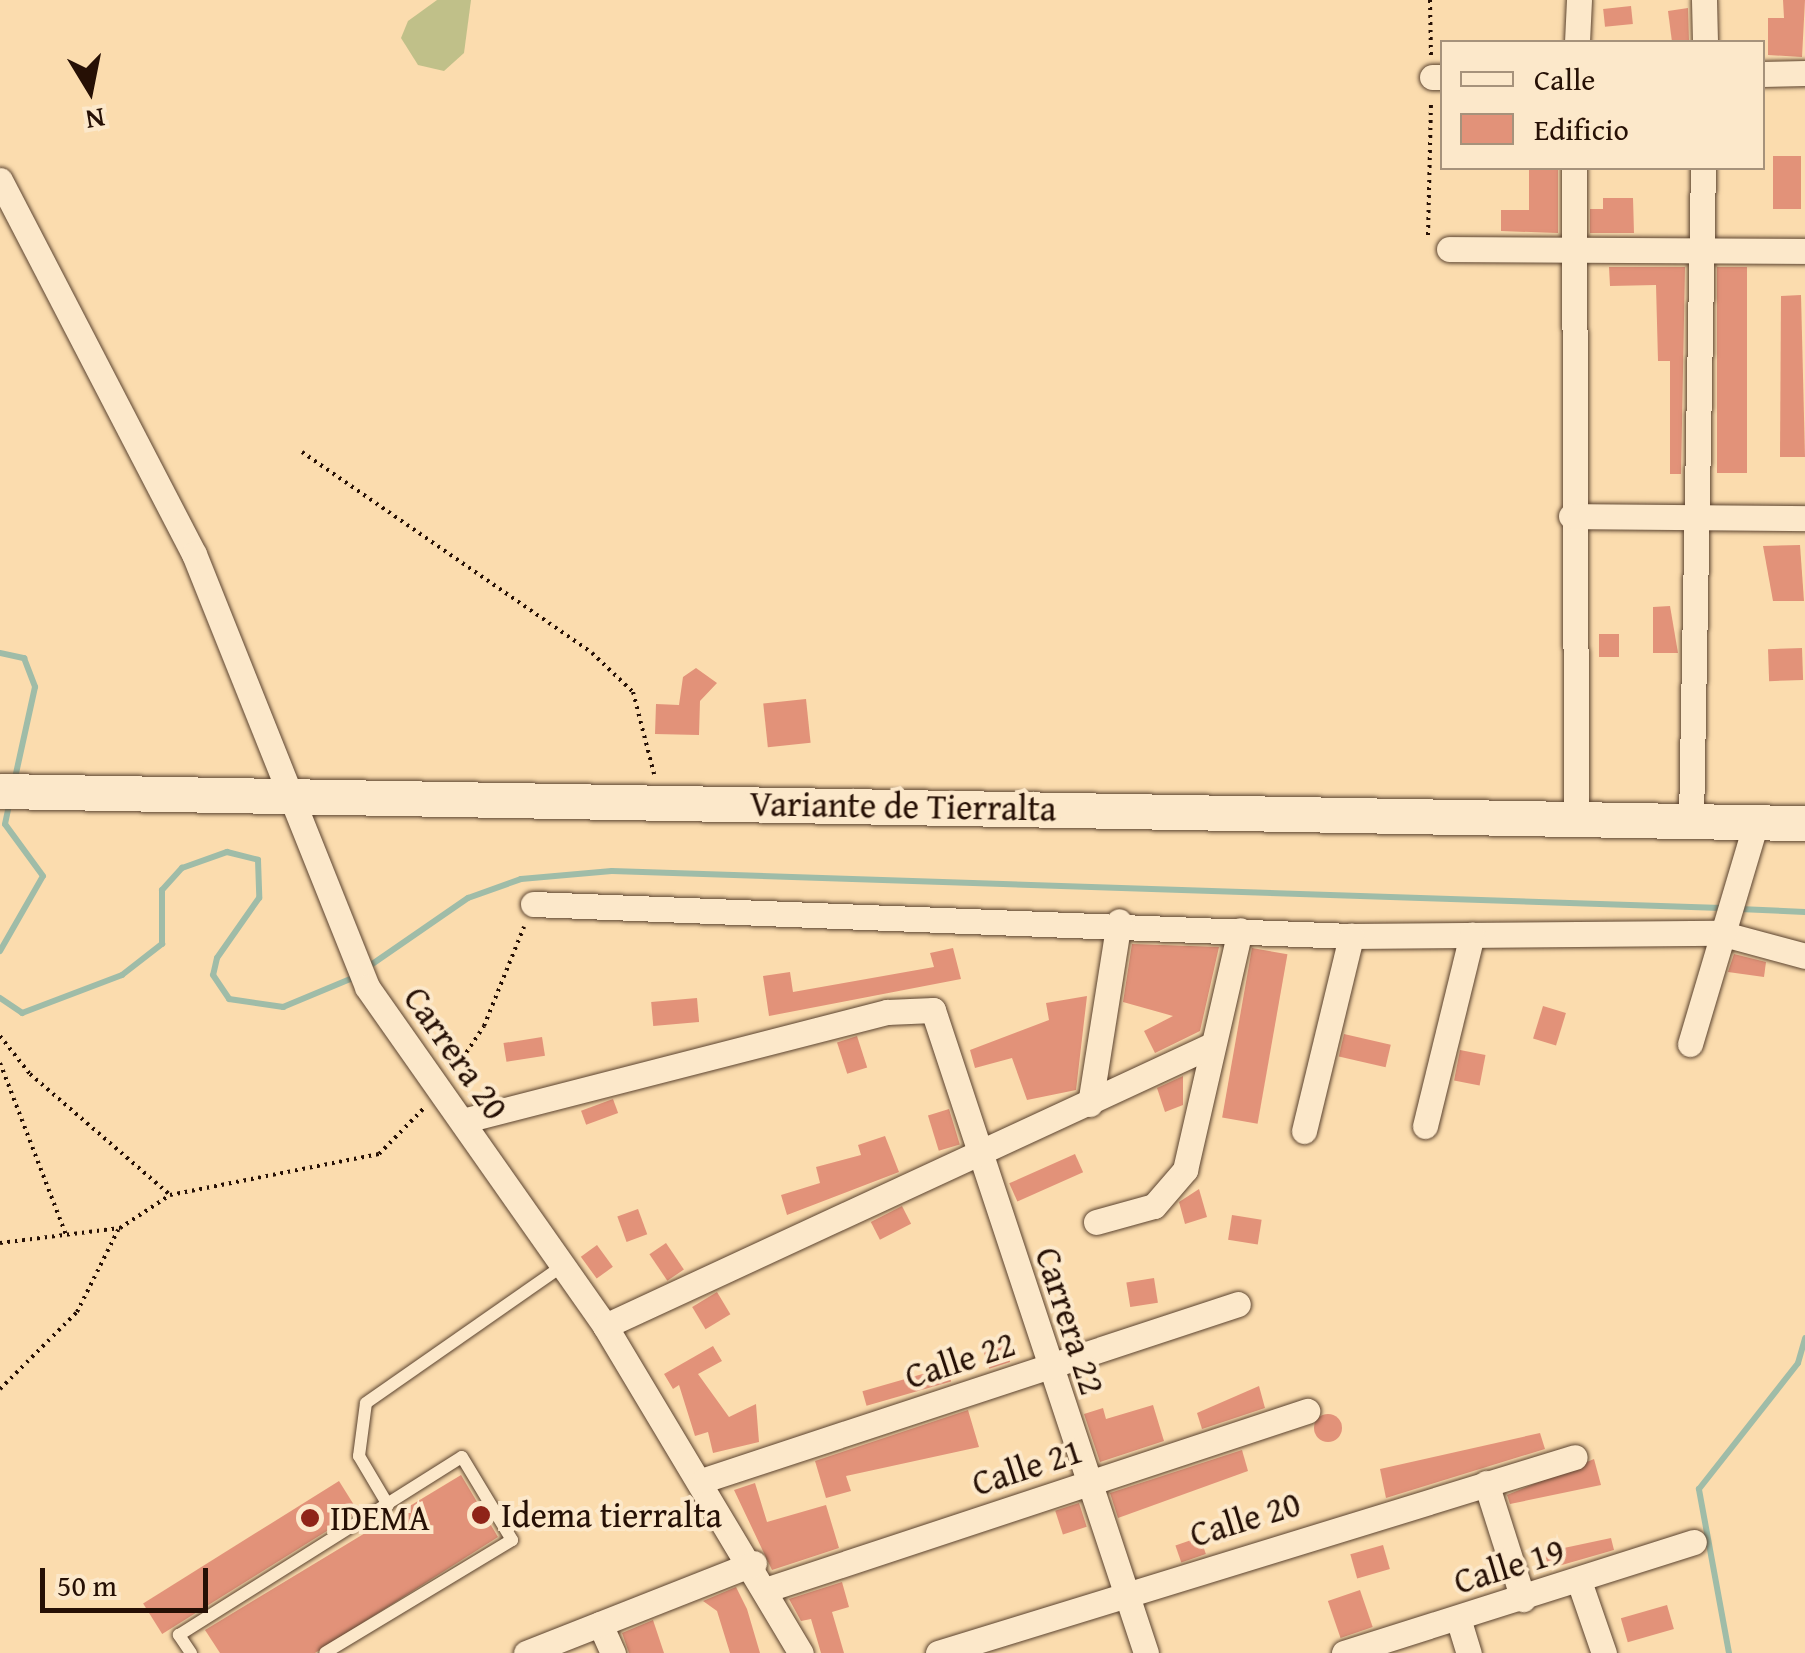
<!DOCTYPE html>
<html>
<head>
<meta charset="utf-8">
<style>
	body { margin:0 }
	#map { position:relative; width:1805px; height:1653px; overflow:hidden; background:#fbdcae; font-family:"Gentium Book Plus",serif }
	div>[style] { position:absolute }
	.green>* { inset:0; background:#c0c089 }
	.stream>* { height:6px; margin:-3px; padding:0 3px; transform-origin:3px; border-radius:3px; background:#9fbca8 }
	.building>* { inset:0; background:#e29279; transform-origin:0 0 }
	.round { border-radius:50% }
	.path>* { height:4px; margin-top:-2px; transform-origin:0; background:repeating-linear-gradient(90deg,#261005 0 2.5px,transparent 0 7.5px) }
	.roads { filter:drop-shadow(0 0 2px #5b432f) drop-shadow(0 0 2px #5b432f) }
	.service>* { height:12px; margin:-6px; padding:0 6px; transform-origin:6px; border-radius:6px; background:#fce8ca }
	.minor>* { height:25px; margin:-12.5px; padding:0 12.5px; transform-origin:12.5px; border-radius:12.5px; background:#fce8ca }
	.secondary>* { height:35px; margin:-17.5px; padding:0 17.5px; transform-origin:17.5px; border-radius:17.5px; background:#fce8ca }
	.dots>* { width:28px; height:28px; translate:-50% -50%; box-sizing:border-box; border:5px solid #fce8ca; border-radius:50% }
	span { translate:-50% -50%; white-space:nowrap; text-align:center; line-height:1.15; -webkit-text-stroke:8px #fce8ca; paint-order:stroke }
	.street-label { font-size:35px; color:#261005 }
	.poi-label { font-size:35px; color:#261005 }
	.left { translate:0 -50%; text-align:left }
	.legend { position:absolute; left:1440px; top:40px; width:325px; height:130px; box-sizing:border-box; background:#fce8ca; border:2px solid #a6927b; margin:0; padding:12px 18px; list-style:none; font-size:30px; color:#261005 }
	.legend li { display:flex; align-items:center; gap:20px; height:50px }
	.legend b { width:50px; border:2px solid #a6927b }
	.north { position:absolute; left:40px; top:40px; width:100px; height:100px; -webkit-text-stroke:8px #fce8ca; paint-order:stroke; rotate:170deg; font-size:28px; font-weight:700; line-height:40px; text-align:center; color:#261005 }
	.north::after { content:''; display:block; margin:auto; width:35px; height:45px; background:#261005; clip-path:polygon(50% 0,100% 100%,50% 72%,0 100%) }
	.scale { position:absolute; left:40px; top:1568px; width:168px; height:45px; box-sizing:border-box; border:5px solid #261005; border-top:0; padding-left:12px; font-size:30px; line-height:35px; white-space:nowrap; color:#261005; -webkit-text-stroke:8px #fce8ca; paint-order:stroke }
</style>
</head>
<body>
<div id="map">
	<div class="green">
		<i style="clip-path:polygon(471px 0,464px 53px,444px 71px,418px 65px,401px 38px,408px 21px,437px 0)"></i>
	</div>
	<div class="stream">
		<i style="left:0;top:653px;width:25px;rotate:12deg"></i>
		<i style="left:24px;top:658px;width:31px;rotate:69deg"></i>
		<i style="left:35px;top:687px;width:93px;rotate:102.4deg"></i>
		<i style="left:1739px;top:909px;width:66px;rotate:2.6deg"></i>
		<i style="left:0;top:951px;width:86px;rotate:-60.2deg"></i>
		<i style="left:43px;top:876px;width:64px;rotate:-126.2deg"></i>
		<i style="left:5px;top:824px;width:25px;rotate:-78deg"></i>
		<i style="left:365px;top:969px;width:125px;rotate:-34.6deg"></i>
		<i style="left:468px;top:898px;width:56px;rotate:-19.7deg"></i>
		<i style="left:521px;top:879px;width:91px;rotate:-5deg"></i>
		<i style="left:612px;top:871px;width:1110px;rotate:1.91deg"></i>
		<i style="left:0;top:998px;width:27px;rotate:34deg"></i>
		<i style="left:22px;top:1013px;width:107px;rotate:-20.8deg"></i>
		<i style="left:122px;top:975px;width:51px;rotate:-37.8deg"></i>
		<i style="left:162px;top:944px;width:54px;rotate:-90deg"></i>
		<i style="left:162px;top:890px;width:30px;rotate:-48deg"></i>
		<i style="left:182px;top:868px;width:48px;rotate:-19.6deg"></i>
		<i style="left:227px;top:852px;width:32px;rotate:14deg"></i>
		<i style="left:258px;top:860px;width:38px;rotate:88deg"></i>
		<i style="left:259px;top:898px;width:73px;rotate:125deg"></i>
		<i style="left:217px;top:958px;width:17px;rotate:103deg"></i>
		<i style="left:213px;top:975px;width:29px;rotate:56deg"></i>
		<i style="left:229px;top:999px;width:55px;rotate:8.4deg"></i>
		<i style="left:283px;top:1007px;width:78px;rotate:-22.6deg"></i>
		<i style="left:1729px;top:1653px;width:167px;rotate:-100.4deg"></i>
		<i style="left:1699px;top:1489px;width:160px;rotate:-51.8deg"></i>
		<i style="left:1798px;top:1363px;width:26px;rotate:-74deg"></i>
	</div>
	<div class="building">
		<i style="clip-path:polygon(1783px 0,1805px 0,1802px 57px,1768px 55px,1768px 18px,1784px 18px)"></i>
		<i style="left:1631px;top:6px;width:18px;height:28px;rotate:84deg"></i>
		<i style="clip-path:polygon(1688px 8px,1689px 42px,1672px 42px,1668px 11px)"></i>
		<i style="left:1773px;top:156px;width:28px;height:53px"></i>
		<i style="clip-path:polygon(1529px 168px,1558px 168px,1558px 233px,1501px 231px,1501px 210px,1529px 210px)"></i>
		<i style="clip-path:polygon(1603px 198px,1633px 198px,1634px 233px,1590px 233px,1590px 209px,1603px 209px)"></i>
		<i style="clip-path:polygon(1609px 267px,1685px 267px,1681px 474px,1670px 474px,1670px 361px,1658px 361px,1656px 285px,1610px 286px)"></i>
		<i style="left:1717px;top:267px;width:30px;height:206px"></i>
		<i style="clip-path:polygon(1801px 295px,1805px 457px,1780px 457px,1781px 296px)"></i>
		<i style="clip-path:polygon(1800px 545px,1804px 601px,1773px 601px,1763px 546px)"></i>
		<i style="clip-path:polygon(1670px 606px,1678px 653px,1653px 653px,1653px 607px)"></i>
		<i style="left:1599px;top:634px;width:20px;height:23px"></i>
		<i style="left:1802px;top:648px;width:32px;height:34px;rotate:88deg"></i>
		<i style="clip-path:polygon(696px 668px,717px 683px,700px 701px,699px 735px,655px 734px,656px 704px,679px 705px,683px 677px)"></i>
		<i style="left:806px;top:699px;width:44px;height:43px;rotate:84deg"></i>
		<i style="clip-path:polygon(1132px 944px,1219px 947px,1200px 1031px,1155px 1053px,1144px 1031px,1173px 1016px,1123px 1002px)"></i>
		<i style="clip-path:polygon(953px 948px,961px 979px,769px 1016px,763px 976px,790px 972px,793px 992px,934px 967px,930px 953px)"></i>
		<i style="left:1252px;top:948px;width:36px;height:172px;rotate:10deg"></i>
		<i style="clip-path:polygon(1734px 954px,1766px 962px,1764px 977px,1728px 972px)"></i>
		<i style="clip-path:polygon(1087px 996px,1076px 1090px,1027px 1100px,1012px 1058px,975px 1068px,970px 1050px,1049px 1020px,1046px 1003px)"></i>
		<i style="left:697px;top:998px;width:24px;height:46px;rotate:85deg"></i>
		<i style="left:1543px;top:1006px;width:24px;height:34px;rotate:17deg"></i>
		<i style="left:1344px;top:1034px;width:48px;height:23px;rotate:13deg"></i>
		<i style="left:857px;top:1036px;width:33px;height:21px;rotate:72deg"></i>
		<i style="left:542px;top:1037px;width:19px;height:39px;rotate:81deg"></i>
		<i style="left:1460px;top:1050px;width:26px;height:31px;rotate:11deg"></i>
		<i style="clip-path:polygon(1183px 1076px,1183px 1105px,1165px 1112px,1157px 1088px)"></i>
		<i style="left:613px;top:1099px;width:15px;height:34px;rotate:70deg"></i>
		<i style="left:949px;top:1109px;width:37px;height:22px;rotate:73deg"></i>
		<i style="clip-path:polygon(885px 1136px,899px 1172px,787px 1215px,781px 1195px,820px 1183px,816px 1167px,861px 1155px,858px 1145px)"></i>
		<i style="left:1075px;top:1154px;width:20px;height:72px;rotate:66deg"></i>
		<i style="clip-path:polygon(1199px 1189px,1207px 1217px,1185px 1224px,1179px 1202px)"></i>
		<i style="left:902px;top:1206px;width:20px;height:35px;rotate:63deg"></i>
		<i style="left:638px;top:1209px;width:27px;height:22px;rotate:70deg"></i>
		<i style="left:1232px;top:1215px;width:30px;height:25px;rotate:9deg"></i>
		<i style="left:666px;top:1243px;width:32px;height:20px;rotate:56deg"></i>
		<i style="left:597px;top:1245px;width:27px;height:20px;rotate:54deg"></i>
		<i style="left:1154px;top:1278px;width:25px;height:28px;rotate:81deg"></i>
		<i style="left:717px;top:1292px;width:26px;height:29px;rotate:59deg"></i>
		<i style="left:1004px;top:1343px;width:20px;height:22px;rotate:72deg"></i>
		<i style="clip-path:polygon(713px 1346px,722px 1361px,698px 1374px,729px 1417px,756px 1404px,759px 1442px,713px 1453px,708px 1432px,695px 1436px,679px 1385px,673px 1389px,664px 1374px)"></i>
		<i style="left:947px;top:1367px;width:15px;height:88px;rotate:74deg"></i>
		<i style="clip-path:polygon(1259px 1386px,1265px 1408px,1202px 1429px,1197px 1413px)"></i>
		<i style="clip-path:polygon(1153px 1405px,1164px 1441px,1100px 1462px,1084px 1414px,1103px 1408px,1106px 1419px)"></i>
		<i style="clip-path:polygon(968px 1410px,979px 1447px,846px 1476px,851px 1491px,826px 1498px,815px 1461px)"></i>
		<i class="round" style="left:1314px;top:1414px;width:28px;height:28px"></i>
		<i style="clip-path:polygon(1540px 1433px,1545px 1449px,1386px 1498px,1380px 1469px)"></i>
		<i style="clip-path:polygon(1242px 1450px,1248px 1471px,1118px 1518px,1110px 1493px)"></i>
		<i style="clip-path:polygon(1594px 1459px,1601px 1485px,1510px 1504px,1507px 1495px)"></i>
		<i style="clip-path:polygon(461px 1475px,498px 1537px,315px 1653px,220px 1653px,205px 1630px)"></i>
		<i style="left:339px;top:1481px;width:36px;height:231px;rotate:58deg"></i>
		<i style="clip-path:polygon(755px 1483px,767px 1522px,826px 1505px,839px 1548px,772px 1570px,734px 1490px)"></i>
		<i style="left:1079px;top:1503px;width:25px;height:25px;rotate:72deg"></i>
		<i style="left:1200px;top:1537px;width:18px;height:26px;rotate:71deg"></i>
		<i style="clip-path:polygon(1611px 1538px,1614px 1550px,1548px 1569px,1545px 1552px)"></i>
		<i style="left:1383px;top:1545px;width:25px;height:34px;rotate:74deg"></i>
		<i style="clip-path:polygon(842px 1582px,849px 1607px,832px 1612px,844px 1653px,821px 1653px,811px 1619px,801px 1621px,789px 1599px)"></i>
		<i style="clip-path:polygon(736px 1587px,747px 1609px,760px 1653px,730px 1653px,717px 1611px,703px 1601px)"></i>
		<i style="left:1360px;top:1590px;width:39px;height:34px;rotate:71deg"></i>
		<i style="left:1667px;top:1605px;width:25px;height:48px;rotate:74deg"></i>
		<i style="clip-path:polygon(653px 1620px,664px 1653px,629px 1653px,622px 1633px)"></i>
	</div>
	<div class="path">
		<i style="left:1430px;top:0;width:55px;rotate:89deg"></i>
		<i style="left:1428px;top:235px;width:135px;rotate:-88.7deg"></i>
		<i style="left:302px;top:452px;width:353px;rotate:34.7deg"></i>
		<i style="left:592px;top:653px;width:57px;rotate:43.6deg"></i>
		<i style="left:633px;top:692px;width:85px;rotate:75.6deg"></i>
		<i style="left:0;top:1036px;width:48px;rotate:51.7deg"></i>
		<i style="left:30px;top:1074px;width:185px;rotate:40.8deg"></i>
		<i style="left:0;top:1063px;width:184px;rotate:69deg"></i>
		<i style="left:454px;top:1071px;width:54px;rotate:-56.3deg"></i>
		<i style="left:484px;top:1026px;width:107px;rotate:-68deg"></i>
		<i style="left:0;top:1243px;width:121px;rotate:-7.1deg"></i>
		<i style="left:120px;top:1228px;width:60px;rotate:-33.4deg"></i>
		<i style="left:170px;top:1195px;width:213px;rotate:-11.1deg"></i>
		<i style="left:379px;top:1154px;width:63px;rotate:-45.6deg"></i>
		<i style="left:0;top:1389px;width:109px;rotate:-45deg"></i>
		<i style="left:77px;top:1312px;width:92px;rotate:-63.4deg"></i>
	</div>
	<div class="roads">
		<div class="service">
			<i style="left:388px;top:1505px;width:57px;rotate:-120.6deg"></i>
			<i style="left:359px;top:1456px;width:53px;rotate:-82.5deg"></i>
			<i style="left:366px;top:1403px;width:241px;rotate:-34.9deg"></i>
			<i style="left:191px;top:1653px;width:22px;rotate:-124deg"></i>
			<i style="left:179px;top:1635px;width:334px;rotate:-32.2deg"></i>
			<i style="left:462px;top:1457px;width:97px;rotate:58.9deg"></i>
			<i style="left:512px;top:1540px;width:218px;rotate:148.9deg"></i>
		</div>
		<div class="minor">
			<i style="left:1704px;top:0;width:42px;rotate:88.6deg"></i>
			<i style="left:1577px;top:42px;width:42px;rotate:-87.3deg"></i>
			<i style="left:1762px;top:74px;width:43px;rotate:-1.3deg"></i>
			<i style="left:1432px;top:77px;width:10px"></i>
			<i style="left:1574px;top:168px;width:649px;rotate:89.82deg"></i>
			<i style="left:0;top:180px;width:421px;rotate:62.6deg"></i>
			<i style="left:194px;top:554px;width:466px;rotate:68.2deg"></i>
			<i style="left:367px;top:987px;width:414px;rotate:54.9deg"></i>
			<i style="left:605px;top:1326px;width:381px;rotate:59.1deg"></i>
			<i style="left:1449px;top:249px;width:356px;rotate:0.3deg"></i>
			<i style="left:1571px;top:516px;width:234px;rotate:0.5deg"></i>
			<i style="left:1691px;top:821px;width:653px;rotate:-88.95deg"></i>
			<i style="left:533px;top:904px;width:819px;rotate:2.24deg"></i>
			<i style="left:1351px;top:936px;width:369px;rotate:-0.5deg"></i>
			<i style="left:1720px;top:933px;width:88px;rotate:15.1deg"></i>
			<i style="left:1690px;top:1044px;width:232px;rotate:-73.4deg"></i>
			<i style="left:1090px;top:1104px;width:185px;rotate:-81deg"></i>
			<i style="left:462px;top:1121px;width:439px;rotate:-14.4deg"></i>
			<i style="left:887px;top:1012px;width:46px;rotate:-2.5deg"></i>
			<i style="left:933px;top:1010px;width:677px;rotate:71.67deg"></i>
			<i style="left:1425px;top:1126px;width:197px;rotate:-76.2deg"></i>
			<i style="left:1304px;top:1131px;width:201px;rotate:-76.4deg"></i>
			<i style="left:1096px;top:1222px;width:60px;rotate:-15.4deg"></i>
			<i style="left:1154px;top:1206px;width:48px;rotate:-49.3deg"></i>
			<i style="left:1185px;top:1170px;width:246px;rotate:-77.1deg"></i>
			<i style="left:605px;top:1326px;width:669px;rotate:-24.84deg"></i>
			<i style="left:704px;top:1480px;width:562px;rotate:-18.24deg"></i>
			<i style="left:1486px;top:1483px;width:122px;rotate:72.3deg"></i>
			<i style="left:1579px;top:1581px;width:76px;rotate:70.9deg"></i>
			<i style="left:768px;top:1589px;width:568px;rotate:-18.28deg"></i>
			<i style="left:1458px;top:1618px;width:37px;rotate:73deg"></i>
			<i style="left:600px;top:1624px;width:32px;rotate:66deg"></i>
			<i style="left:526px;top:1653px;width:245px;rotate:-21.5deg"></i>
			<i style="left:938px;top:1653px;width:666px;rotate:-17.1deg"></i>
			<i style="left:1344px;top:1653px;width:367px;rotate:-17.6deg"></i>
		</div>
		<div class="secondary">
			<i style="left:0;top:791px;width:1805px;rotate:1.02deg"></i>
		</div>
	</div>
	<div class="dots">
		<i style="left:481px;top:1515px;background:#8f2418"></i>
		<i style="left:310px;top:1518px;background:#8f2418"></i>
	</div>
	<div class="street-label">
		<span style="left:903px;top:806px;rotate:1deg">Variante de Tierralta</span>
		<span style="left:456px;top:1053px;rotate:55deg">Carrera 20</span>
		<span style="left:1070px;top:1321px;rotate:72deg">Carrera 22</span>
		<span style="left:960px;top:1360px;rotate:-18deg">Calle 22</span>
		<span style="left:1027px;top:1467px;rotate:-18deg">Calle 21</span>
		<span style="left:1245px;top:1519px;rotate:-17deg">Calle 20</span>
		<span style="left:1509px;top:1566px;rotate:-17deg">Calle 19</span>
	</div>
	<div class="poi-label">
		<span class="left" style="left:501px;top:1515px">Idema tierralta</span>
		<span class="left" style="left:330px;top:1518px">IDEMA</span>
	</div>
	<ul class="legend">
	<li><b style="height:12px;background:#fce8ca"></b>Calle</li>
	<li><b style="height:28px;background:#e29279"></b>Edificio</li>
	</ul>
	<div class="north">N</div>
	<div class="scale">50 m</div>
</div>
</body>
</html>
